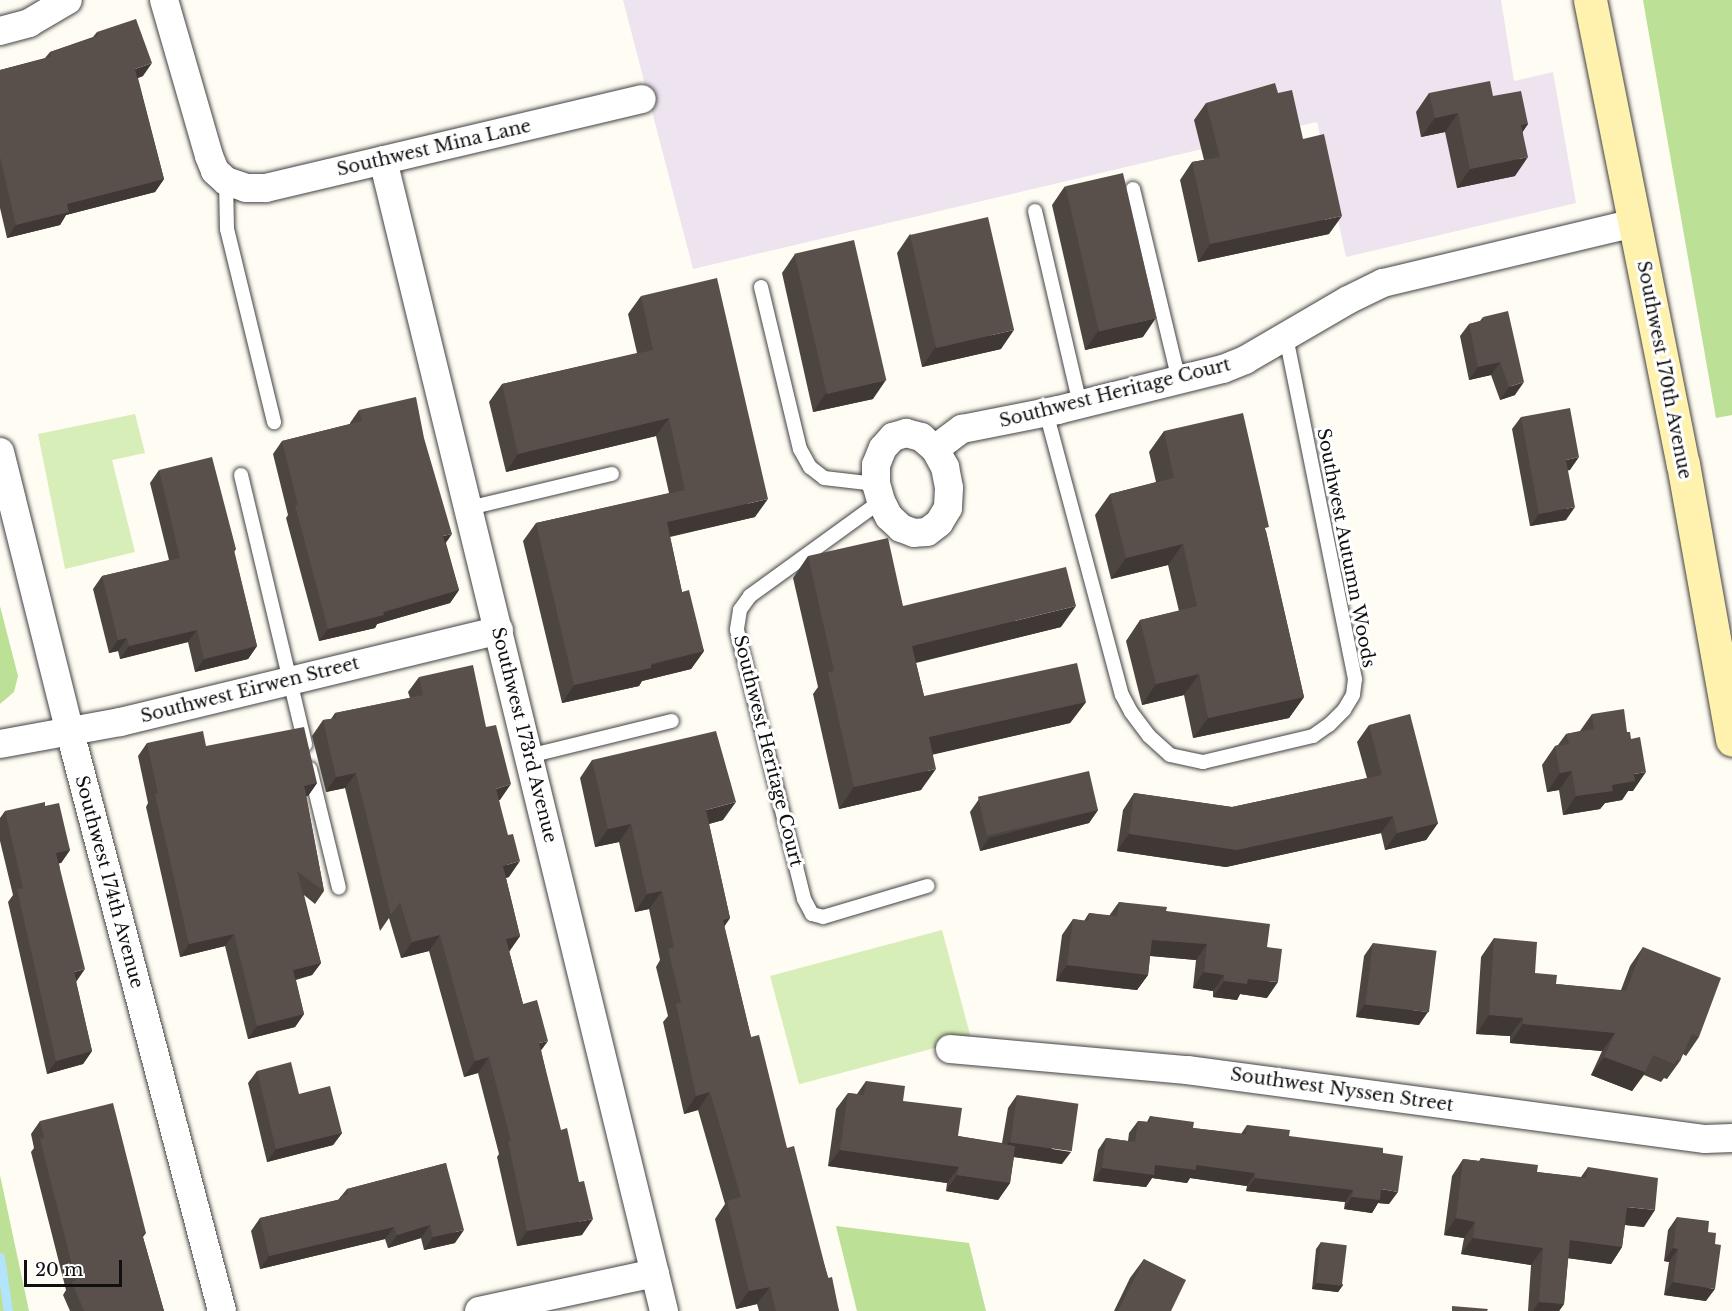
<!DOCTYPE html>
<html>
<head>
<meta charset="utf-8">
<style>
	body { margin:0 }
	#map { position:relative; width:1732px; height:1311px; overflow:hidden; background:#fffcf3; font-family:"Libre Baskerville",serif }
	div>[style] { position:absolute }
	.industrial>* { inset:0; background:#ede4ef }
	.green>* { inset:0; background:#d7eeb8; transform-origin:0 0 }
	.forest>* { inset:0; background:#bbe096 }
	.stream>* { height:9px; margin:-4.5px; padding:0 4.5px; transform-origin:4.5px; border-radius:4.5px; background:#b3e4fb }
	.roads { filter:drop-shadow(0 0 2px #434343) drop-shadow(0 0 2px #434343) }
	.service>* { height:14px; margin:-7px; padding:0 7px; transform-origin:7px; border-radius:7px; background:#fff }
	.minor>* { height:28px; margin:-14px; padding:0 14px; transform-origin:14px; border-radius:14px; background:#fff }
	.secondary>* { height:33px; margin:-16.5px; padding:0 16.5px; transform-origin:16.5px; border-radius:16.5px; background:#fff2ae }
	.wall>* { inset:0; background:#4d4540 }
	.shaded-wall>* { inset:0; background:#3f3834 }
	.building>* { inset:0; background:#5a504b; transform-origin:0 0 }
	span { translate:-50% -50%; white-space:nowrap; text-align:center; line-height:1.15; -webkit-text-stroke:6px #fff; paint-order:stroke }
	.street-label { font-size:18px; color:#101010 }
	.scale { position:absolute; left:24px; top:1260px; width:98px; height:27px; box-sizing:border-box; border:3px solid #101010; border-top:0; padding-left:8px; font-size:18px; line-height:21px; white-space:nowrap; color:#101010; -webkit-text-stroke:4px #fff; paint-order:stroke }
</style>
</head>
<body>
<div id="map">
	<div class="industrial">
		<i style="clip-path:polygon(623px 0,1501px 0,1514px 81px,1553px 72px,1576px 203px,1346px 257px,1317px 122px,693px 269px)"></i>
	</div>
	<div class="green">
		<i style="clip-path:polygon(135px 414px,145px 453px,112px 460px,135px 552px,65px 569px,38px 434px)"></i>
		<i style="left:942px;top:930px;width:112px;height:178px;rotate:75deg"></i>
	</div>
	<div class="forest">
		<i style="clip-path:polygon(1643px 0,1732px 0,1732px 415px,1716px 418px)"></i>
		<i style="clip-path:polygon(0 606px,18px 676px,14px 692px,0 704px)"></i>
		<i style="clip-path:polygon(0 1175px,29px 1311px,0 1311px)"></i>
		<i style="clip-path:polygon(836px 1226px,969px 1243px,986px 1311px,857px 1311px)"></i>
	</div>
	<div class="stream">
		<i style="left:0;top:1257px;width:55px;rotate:81.6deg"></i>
	</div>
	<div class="roads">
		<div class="service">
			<i style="left:226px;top:181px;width:48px;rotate:88.8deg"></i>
			<i style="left:227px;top:229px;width:199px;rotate:76.3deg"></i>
			<i style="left:1133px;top:189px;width:197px;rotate:76.5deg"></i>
			<i style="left:1035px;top:211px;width:198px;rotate:76.9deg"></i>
			<i style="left:761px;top:287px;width:167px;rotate:76.5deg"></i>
			<i style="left:800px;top:449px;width:21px;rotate:61deg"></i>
			<i style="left:810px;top:467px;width:18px;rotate:38deg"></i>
			<i style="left:824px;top:478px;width:52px;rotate:6.6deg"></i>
			<i style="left:1046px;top:412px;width:293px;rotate:75deg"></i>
			<i style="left:1122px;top:695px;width:19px;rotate:62deg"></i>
			<i style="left:1131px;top:712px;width:30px;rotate:53deg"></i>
			<i style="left:1149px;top:736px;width:28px;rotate:42deg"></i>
			<i style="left:1170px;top:755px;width:34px;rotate:12deg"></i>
			<i style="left:1203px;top:762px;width:113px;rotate:-13.3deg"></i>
			<i style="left:1313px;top:736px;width:19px;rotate:-35deg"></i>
			<i style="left:1329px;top:725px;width:21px;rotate:-45deg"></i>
			<i style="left:1344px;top:710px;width:17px;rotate:-59deg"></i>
			<i style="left:1353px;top:695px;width:16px;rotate:-83deg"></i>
			<i style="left:1355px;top:679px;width:348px;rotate:-101.4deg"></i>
			<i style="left:241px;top:475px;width:277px;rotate:76.6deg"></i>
			<i style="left:881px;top:501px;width:162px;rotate:144.1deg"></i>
			<i style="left:750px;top:596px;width:17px;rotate:126deg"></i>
			<i style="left:740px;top:610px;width:20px;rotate:99deg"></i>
			<i style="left:737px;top:630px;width:277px;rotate:76deg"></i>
			<i style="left:804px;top:899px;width:17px;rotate:62deg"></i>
			<i style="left:812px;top:914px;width:11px;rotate:15deg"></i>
			<i style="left:823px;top:917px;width:109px;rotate:-16.6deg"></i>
			<i style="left:469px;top:508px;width:147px;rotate:-13.4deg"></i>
			<i style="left:529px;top:756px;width:147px;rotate:-13.8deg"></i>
			<i style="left:310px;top:769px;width:122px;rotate:76.3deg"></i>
		</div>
		<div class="minor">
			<i style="left:164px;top:0;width:162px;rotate:73.9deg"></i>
			<i style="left:209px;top:156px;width:16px;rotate:68deg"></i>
			<i style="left:215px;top:171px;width:15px;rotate:42deg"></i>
			<i style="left:226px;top:181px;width:21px;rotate:19deg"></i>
			<i style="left:246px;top:188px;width:20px"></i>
			<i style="left:266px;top:188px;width:386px;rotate:-13.3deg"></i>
			<i style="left:0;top:31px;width:30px;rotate:-15deg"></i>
			<i style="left:29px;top:23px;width:45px;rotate:-30.5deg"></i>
			<i style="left:383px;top:160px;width:1185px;rotate:76.28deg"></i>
			<i style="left:906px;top:433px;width:16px;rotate:15deg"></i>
			<i style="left:921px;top:437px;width:18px;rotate:41deg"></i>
			<i style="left:935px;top:449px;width:21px;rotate:61deg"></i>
			<i style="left:945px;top:467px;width:21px;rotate:79deg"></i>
			<i style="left:949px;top:488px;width:20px;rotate:93deg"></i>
			<i style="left:948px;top:508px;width:17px;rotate:121deg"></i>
			<i style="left:939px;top:523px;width:15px;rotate:143deg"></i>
			<i style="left:927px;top:532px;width:13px;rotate:176deg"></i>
			<i style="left:914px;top:533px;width:14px;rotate:-159deg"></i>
			<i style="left:901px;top:528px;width:16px;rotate:-137deg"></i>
			<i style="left:889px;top:517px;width:18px;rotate:-117deg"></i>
			<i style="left:881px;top:501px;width:18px;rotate:-106deg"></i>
			<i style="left:876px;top:484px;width:19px;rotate:-90deg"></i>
			<i style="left:876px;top:465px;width:18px;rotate:-68deg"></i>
			<i style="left:883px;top:448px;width:15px;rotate:-48deg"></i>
			<i style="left:893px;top:437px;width:14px;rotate:-17deg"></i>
			<i style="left:935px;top:449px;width:34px;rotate:-37deg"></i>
			<i style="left:962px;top:429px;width:98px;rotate:-11.2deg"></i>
			<i style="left:1058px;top:410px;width:170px;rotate:-14deg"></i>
			<i style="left:1223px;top:369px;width:24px;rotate:-22deg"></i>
			<i style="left:1245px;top:360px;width:119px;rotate:-30.2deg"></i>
			<i style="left:1348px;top:300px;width:39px;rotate:-26deg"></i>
			<i style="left:1383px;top:283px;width:258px;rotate:-13.4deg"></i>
			<i style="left:0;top:452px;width:289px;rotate:76deg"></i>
			<i style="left:70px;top:732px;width:599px;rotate:75.29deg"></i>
			<i style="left:0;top:744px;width:122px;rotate:-10.4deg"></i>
			<i style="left:120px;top:722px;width:390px;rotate:-13.6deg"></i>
			<i style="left:950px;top:1049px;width:238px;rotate:5.1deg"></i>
			<i style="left:1187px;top:1070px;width:523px;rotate:7.59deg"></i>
			<i style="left:1705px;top:1139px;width:27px;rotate:-2deg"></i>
			<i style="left:479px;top:1311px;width:180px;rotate:-12.2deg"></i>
		</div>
		<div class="secondary">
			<i style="left:1590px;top:0;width:473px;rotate:78.7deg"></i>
			<i style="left:1683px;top:464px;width:280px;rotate:79.9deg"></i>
		</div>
	</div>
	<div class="wall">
		<i style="clip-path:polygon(97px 32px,143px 76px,138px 78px,164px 179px,155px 192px,66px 215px,60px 225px,7px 238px,0 208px,0 70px,45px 58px,50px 52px,93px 37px)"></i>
		<i style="clip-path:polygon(1429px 93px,1528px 124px,1523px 131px,1515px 176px,1457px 188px,1445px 132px,1421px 137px,1416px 112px)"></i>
		<i style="clip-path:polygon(1206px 103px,1303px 139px,1329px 234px,1198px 262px,1180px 180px,1192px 162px,1204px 160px,1194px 120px)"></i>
		<i style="clip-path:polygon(1065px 186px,1143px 337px,1085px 350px,1052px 205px)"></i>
		<i style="clip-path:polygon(910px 234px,1001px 349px,922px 367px,897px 253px)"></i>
		<i style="clip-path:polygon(795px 254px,873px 399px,813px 412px,782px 273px)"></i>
		<i style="clip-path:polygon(641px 296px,755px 517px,670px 537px,682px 592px,704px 651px,691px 669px,642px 681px,639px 686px,562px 703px,523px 541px,536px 523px,669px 493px,656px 436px,506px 472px,489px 402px,502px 384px,637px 353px,628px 314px)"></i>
		<i style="clip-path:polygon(1483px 317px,1515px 395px,1500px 400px,1491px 375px,1469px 380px,1460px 336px,1469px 324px,1480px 321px)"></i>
		<i style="clip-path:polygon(359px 410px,446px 543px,459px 590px,450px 603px,377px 624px,375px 628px,319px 641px,286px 518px,288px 515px,273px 454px,282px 441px,350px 424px,350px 423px)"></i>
		<i style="clip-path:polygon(1521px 417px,1570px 470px,1568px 470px,1566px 520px,1530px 526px,1512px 429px)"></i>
		<i style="clip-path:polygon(1164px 431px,1266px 531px,1304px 697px,1289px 718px,1193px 738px,1184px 695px,1142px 705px,1126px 641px,1140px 620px,1179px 611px,1168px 565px,1111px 579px,1095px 515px,1110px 494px,1156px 482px,1149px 452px)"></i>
		<i style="clip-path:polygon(159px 470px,236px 549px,234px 552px,257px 646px,248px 659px,195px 672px,188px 642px,120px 659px,118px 651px,109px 653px,93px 589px,102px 576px,169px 560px,150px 483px)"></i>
		<i style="clip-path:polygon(808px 556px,903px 606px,1061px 627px,916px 663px,924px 696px,1086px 702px,1070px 723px,933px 754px,921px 790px,839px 809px,813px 694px,818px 687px,793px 578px)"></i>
		<i style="clip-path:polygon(419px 677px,500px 800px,499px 800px,509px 877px,506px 878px,520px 936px,509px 951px,523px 1004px,541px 1050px,582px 1235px,517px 1246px,497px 1157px,499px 1154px,478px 1073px,464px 1077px,429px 951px,401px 958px,389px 918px,380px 931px,345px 788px,326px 792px,312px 736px,323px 720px,331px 719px,335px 713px,410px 698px,408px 692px)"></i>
		<i style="clip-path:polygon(1592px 714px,1633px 791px,1628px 791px,1622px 800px,1605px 803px,1600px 809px,1563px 815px,1559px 790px,1547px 792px,1542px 765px,1555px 746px,1558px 745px,1566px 734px,1580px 731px)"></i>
		<i style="clip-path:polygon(1369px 725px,1438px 823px,1426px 840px,1385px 850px,1381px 833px,1226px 867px,1117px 851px,1123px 810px,1134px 793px,1232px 807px,1367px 778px,1357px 742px)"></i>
		<i style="clip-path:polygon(147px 743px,206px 746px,317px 783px,308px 796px,306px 796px,324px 891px,315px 904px,304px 895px,321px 963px,312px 975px,296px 980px,304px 1014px,295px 1027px,248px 1039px,225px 946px,180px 957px,146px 807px,148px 803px,138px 756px)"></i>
		<i style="clip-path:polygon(592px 760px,723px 820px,709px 824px,730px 918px,724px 926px,751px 1037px,839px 1311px,759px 1311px,757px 1304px,736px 1309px,715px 1219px,725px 1204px,698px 1110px,684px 1114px,663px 1022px,668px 1016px,656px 967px,660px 960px,649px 909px,635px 912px,619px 842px,595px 847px,580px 778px)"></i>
		<i style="clip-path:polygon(979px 799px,1098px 810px,1089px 823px,980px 851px,970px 812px)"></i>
		<i style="clip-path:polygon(45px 806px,70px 850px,61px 863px,59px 863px,76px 982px,92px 1051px,83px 1064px,47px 1074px,8px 902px,13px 895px,0 841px,0 818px,5px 811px)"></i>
		<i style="clip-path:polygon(1119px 902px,1166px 911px,1267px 947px,1267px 998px,1240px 994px,1237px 1000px,1213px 997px,1213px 991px,1193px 988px,1196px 960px,1150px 956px,1148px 975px,1137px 990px,1056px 981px,1062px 935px,1073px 919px,1084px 921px,1089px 913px,1109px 916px)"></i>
		<i style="clip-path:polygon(1494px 938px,1535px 973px,1556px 984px,1621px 990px,1630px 966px,1643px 947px,1699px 1037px,1686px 1056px,1683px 1054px,1680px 1061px,1667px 1079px,1664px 1078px,1661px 1082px,1644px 1075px,1632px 1091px,1591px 1075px,1602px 1051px,1510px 1043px,1510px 1036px,1476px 1034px,1481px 957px)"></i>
		<i style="clip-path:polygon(1373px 943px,1419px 1025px,1356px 1017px,1364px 956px)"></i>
		<i style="clip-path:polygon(257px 1071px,299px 1094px,342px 1133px,333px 1145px,267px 1162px,248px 1083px)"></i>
		<i style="clip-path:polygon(866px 1081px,903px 1101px,958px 1136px,1002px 1143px,1008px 1108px,1017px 1095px,1062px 1164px,1014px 1157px,1010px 1183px,998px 1200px,946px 1191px,947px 1183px,828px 1166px,836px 1109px,848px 1093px,857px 1094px)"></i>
		<i style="clip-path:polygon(1150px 1116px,1193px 1128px,1241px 1134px,1247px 1125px,1289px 1136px,1389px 1204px,1378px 1203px,1372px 1213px,1344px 1209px,1345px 1202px,1246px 1191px,1247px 1186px,1190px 1178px,1187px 1183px,1152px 1178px,1146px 1187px,1093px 1181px,1098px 1150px,1106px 1138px,1128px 1141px,1129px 1133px,1138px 1121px,1147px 1122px)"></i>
		<i style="clip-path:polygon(40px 1121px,146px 1233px,143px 1237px,164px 1311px,70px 1311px,63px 1295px,66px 1290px,31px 1152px,34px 1148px,31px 1134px)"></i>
		<i style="clip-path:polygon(1481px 1158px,1537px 1172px,1581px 1177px,1588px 1167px,1644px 1227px,1625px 1225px,1622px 1247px,1611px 1264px,1568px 1258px,1564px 1304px,1559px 1311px,1528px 1311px,1531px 1265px,1461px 1254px,1464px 1238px,1444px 1235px,1452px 1176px,1463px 1159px,1479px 1161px)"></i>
		<i style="clip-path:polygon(446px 1163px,455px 1243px,424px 1250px,421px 1238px,388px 1248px,385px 1239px,260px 1269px,251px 1231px,260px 1218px,338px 1200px,347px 1189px)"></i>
		<i style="clip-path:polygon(1677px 1217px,1708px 1232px,1715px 1244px,1706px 1301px,1664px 1295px,1669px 1262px,1664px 1261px,1668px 1230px)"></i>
		<i style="clip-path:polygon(1321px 1242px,1343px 1285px,1338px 1292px,1312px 1289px,1316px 1249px)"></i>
		<i style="clip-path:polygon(1144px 1259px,1171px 1311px,1114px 1311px,1130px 1278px)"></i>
	</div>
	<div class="shaded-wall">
		<i style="clip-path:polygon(152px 63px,143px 76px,126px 82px,135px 69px)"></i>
		<i style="clip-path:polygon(1458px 113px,1445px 132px,1421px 137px,1435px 118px)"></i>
		<i style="clip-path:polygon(1528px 124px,1515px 143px,1521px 125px)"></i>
		<i style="clip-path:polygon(1528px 157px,1515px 176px,1457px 188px,1470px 169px)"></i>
		<i style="clip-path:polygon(164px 179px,155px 192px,66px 215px,60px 225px,7px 238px,16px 225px,67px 204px)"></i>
		<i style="clip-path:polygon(1342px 216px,1329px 234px,1198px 262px,1210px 244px)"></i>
		<i style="clip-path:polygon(1156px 318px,1143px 337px,1085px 350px,1098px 331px)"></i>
		<i style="clip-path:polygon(1014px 330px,1001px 349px,922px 367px,935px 348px)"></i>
		<i style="clip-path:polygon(1500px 362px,1491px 375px,1469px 380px,1478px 367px)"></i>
		<i style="clip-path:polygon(886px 380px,873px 399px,813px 412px,826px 393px)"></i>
		<i style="clip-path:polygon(1524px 382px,1515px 395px,1500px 400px,1509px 387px)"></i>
		<i style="clip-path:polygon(669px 418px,656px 436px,506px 472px,518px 454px)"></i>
		<i style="clip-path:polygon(1579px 457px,1570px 470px,1557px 473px,1566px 460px)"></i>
		<i style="clip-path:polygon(768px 499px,755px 517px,654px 540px,667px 522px)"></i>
		<i style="clip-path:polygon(1575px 507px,1566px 520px,1530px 526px,1539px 514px)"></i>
		<i style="clip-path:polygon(452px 534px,443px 547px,443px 536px)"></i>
		<i style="clip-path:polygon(1183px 544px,1168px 565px,1111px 579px,1126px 558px)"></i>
		<i style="clip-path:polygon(459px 590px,450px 603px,377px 624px,375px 628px,319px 641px,328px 629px)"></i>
		<i style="clip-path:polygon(1076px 606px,1061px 627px,897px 667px,912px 646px)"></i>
		<i style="clip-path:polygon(197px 630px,188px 642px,120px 659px,129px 646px)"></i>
		<i style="clip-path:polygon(127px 638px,118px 651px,109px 653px,118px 640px)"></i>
		<i style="clip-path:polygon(257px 646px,248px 659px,195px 672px,204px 659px)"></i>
		<i style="clip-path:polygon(704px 651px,691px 669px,642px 681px,639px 686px,562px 703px,574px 685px)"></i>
		<i style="clip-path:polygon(1199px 674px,1184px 695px,1142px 705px,1156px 684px)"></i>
		<i style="clip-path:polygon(1304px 697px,1289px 718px,1193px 738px,1208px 718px)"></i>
		<i style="clip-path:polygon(1086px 702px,1070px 723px,914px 759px,929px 737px)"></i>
		<i style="clip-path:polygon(936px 769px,921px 790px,839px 809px,854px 787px)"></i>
		<i style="clip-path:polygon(1572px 771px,1559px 790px,1547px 792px,1560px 773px)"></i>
		<i style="clip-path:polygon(1646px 772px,1633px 791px,1628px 791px,1622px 800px,1605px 803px,1600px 809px,1563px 815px,1576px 796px,1612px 785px,1634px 774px)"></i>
		<i style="clip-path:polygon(356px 773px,345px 788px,326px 792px,336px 777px)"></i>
		<i style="clip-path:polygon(317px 783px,308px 796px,295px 799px,304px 786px)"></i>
		<i style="clip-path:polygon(511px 784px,500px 800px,485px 804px,496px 789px)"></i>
		<i style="clip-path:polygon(736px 802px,723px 820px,694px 828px,706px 810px)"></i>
		<i style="clip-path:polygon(1098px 810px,1089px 823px,980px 851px,989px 838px)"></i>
		<i style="clip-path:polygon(1393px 816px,1381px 833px,1226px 867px,1117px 851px,1129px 834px)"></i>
		<i style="clip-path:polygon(1438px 823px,1426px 840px,1385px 850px,1397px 833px)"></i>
		<i style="clip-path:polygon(631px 824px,619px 842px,595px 847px,608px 829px)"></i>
		<i style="clip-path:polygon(70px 850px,61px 863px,47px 866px,56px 853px)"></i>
		<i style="clip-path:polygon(520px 861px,509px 877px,492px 881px,503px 866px)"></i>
		<i style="clip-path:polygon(662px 891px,649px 909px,635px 912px,647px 894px)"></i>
		<i style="clip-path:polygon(730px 918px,718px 936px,723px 920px)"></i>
		<i style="clip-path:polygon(234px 934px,225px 946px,180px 957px,189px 944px)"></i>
		<i style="clip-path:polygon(440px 935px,429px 951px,401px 958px,412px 942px)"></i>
		<i style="clip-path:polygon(520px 936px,509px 952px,506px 939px)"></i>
		<i style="clip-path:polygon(1152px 940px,1207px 944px,1196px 960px,1141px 955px)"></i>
		<i style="clip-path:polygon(321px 963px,312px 975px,284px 982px,293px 970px)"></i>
		<i style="clip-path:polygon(1067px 965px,1148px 975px,1137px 990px,1056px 981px)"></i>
		<i style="clip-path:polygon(85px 969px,76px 982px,74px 972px)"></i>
		<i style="clip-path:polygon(1204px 972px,1224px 975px,1213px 991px,1193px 988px)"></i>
		<i style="clip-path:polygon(1248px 979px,1278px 982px,1267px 998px,1240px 994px,1237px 1000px,1213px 997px,1224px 981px)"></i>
		<i style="clip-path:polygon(1365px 1004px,1428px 1012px,1419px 1025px,1356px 1017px)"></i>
		<i style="clip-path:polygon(304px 1014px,295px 1027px,248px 1039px,257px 1026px)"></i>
		<i style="clip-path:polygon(1489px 1015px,1523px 1018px,1510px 1036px,1476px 1034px)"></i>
		<i style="clip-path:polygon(1523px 1024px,1615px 1033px,1602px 1051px,1510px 1043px)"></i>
		<i style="clip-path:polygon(548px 1041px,537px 1056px,539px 1043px)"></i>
		<i style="clip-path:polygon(92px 1051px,83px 1064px,47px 1074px,56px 1061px)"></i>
		<i style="clip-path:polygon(489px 1057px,478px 1073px,464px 1077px,475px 1061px)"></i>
		<i style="clip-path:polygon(1604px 1057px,1645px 1072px,1632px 1091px,1591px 1075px)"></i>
		<i style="clip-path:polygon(710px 1092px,698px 1110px,684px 1114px,696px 1096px)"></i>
		<i style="clip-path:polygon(342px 1133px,333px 1145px,267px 1162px,276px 1149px)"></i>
		<i style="clip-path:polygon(1009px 1142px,1071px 1152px,1062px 1164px,1000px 1155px)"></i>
		<i style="clip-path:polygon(840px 1150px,959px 1167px,947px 1183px,828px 1166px)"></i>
		<i style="clip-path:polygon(1155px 1165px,1196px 1165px,1255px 1173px,1247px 1186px,1190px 1178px,1187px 1183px,1152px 1178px,1146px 1187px,1093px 1181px,1102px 1168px)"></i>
		<i style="clip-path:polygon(957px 1175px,1010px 1183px,998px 1200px,946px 1191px)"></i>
		<i style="clip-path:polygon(1255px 1178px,1353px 1190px,1345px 1202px,1246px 1191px)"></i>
		<i style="clip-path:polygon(1381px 1189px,1398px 1192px,1389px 1204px,1378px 1203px,1372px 1213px,1344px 1209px,1352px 1197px)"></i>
		<i style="clip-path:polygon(1627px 1207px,1655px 1210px,1644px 1227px,1616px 1224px)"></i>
		<i style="clip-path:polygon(1456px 1218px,1475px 1222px,1464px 1238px,1444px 1235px)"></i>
		<i style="clip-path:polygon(593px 1219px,582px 1235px,517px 1246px,527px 1231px)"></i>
		<i style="clip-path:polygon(430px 1225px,421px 1238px,388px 1248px,397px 1235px)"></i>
		<i style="clip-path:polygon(394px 1227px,385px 1239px,260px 1269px,269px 1256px)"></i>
		<i style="clip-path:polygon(464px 1230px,455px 1243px,424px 1250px,433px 1237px)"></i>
		<i style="clip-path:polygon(1473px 1238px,1543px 1248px,1531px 1265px,1461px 1254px)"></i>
		<i style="clip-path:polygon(1570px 1240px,1622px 1247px,1611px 1264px,1559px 1257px)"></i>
		<i style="clip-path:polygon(1673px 1248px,1678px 1249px,1669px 1262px,1664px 1261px)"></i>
		<i style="clip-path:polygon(1673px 1282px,1715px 1289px,1706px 1301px,1664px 1295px)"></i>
		<i style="clip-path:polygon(1317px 1283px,1343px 1285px,1338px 1292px,1312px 1289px)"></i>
		<i style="clip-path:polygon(770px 1287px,757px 1304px,736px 1309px,749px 1291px)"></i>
		<i style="clip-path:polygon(1539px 1302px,1564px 1304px,1559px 1311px,1533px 1311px)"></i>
	</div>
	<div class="building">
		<i style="clip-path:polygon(136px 19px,152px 63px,135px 69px,164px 179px,67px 204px,69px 212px,16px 225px,0 157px,0 70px,51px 57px,50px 52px,98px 36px,97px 32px)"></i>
		<i style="clip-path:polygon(1490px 81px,1493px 96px,1521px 91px,1528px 124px,1521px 125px,1528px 157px,1470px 169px,1458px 113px,1435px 118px,1429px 93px)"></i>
		<i style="clip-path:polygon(1275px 83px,1278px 93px,1292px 90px,1303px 139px,1324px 134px,1342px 216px,1210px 244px,1192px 162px,1220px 157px,1206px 103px)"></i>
		<i style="left:1123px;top:173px;width:149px;height:59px;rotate:77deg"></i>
		<i style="left:988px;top:217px;width:116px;height:80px;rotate:77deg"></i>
		<i style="left:854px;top:240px;width:144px;height:61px;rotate:77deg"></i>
		<i style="clip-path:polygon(717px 278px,768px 499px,667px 522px,682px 592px,689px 590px,704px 651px,651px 664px,651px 668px,574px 685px,536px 523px,685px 490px,669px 418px,518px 454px,502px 384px,653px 350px,641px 296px)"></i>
		<i style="clip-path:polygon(1508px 311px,1524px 382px,1509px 387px,1500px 362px,1478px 367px,1469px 324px,1484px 320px,1483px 317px)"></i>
		<i style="clip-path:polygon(416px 397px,424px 438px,452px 534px,443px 536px,459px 590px,383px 612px,384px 615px,328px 629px,295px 505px,298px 505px,282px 441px,362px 421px,359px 410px)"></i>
		<i style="clip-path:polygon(1570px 408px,1579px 457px,1566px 460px,1575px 507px,1539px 514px,1521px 417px)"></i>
		<i style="clip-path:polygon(1243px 413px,1269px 527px,1265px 528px,1304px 697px,1208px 718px,1199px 674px,1156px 684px,1140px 620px,1197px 606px,1183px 544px,1126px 558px,1110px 494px,1174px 478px,1164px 431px)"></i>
		<i style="clip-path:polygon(212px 457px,236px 549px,234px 550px,257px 646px,204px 659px,197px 630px,129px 646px,127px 638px,118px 640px,102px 576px,180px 558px,159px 470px)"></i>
		<i style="clip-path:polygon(888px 538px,903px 606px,1066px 567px,1076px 606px,912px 646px,924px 696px,1077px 663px,1086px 702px,929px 737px,936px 769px,854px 787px,828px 672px,834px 671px,808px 556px)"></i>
		<i style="clip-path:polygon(473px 665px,486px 727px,496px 725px,511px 784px,496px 789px,508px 835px,513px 834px,520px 861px,503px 866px,520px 936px,506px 939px,523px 1004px,537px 1000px,548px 1041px,539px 1043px,561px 1130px,567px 1128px,579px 1182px,584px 1181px,593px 1219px,527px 1231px,508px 1141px,511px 1141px,489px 1057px,475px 1061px,440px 935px,412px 942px,400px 902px,391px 915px,356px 773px,336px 777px,323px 720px,336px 718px,335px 713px,423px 695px,419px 677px)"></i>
		<i style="clip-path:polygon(1624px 709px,1627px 732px,1630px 732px,1631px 739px,1640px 737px,1646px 772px,1634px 774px,1635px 781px,1612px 785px,1613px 791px,1576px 796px,1572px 771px,1560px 773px,1555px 746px,1569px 744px,1566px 734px,1594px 729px,1592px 714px)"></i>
		<i style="clip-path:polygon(1410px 714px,1438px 823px,1397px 833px,1393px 816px,1237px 850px,1129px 834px,1134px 793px,1232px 807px,1382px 775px,1369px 725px)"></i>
		<i style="clip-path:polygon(304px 727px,317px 783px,304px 786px,305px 789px,324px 891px,297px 871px,321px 963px,293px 970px,304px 1014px,257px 1026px,234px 934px,189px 944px,155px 794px,158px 793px,147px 743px,203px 731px,206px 746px)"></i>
		<i style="clip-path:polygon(716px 731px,736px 802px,706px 810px,730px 918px,723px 920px,751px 1037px,759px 1035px,787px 1148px,794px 1146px,828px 1278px,832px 1277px,839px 1311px,776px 1311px,770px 1287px,749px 1291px,727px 1201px,741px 1197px,710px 1092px,696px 1096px,676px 1004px,681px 1002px,668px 949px,674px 947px,662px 891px,647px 894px,631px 824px,608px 829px,592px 760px)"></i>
		<i style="left:1089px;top:771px;width:40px;height:114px;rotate:77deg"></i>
		<i style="clip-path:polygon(45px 802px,45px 806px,59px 803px,70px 850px,56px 853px,85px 969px,74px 972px,92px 1051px,56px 1061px,17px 889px,23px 888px,5px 811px)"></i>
		<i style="clip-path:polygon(1119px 902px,1167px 907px,1166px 911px,1270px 924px,1267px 947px,1282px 949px,1278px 982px,1248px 979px,1247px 984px,1224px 981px,1224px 975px,1204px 972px,1207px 944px,1152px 940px,1148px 975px,1067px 965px,1073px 919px,1089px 921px,1089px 913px,1117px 916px)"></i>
		<i style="clip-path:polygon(1494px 938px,1537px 942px,1535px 973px,1557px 975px,1556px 984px,1626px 991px,1643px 947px,1721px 978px,1699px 1037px,1692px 1034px,1680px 1061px,1677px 1059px,1674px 1064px,1653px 1055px,1645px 1072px,1604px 1057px,1615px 1033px,1523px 1024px,1523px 1018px,1489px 1015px)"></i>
		<i style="left:1373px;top:943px;width:64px;height:62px;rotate:7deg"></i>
		<i style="clip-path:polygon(291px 1062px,299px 1094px,330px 1086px,342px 1133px,276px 1149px,257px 1071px)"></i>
		<i style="clip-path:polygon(866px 1081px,905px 1086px,903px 1101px,962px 1108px,958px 1136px,1015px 1146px,1010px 1183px,957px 1175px,959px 1167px,840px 1150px,848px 1093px,864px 1095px)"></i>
		<i style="left:1017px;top:1095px;width:62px;height:48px;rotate:8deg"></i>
		<i style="clip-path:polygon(113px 1103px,146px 1233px,142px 1234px,164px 1311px,84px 1311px,72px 1282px,76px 1281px,40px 1139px,44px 1138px,40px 1121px)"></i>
		<i style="clip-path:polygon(1150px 1116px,1194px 1122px,1193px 1128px,1246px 1134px,1247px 1125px,1290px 1130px,1289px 1136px,1383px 1148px,1383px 1153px,1403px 1156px,1398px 1192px,1381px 1189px,1380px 1200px,1352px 1197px,1353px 1190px,1255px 1178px,1255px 1173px,1196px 1165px,1196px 1170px,1155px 1165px,1154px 1175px,1102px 1168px,1106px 1138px,1135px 1142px,1138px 1121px,1150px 1122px)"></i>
		<i style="clip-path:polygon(1481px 1158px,1538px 1165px,1537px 1172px,1586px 1178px,1588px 1167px,1658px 1178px,1655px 1210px,1627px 1207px,1622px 1247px,1570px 1240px,1564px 1304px,1539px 1302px,1543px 1248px,1473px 1238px,1475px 1222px,1456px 1218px,1463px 1159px,1480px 1161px)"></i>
		<i style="clip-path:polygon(446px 1163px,464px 1230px,433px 1237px,430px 1225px,397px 1235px,394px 1227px,269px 1256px,260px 1218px,341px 1199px,340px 1197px,348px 1194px,347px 1189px)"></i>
		<i style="clip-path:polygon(1677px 1217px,1709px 1221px,1708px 1232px,1716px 1233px,1715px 1244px,1721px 1245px,1715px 1289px,1673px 1282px,1678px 1249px,1673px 1248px)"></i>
		<i style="left:1321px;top:1242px;width:26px;height:41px;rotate:7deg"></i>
		<i style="clip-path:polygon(1144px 1259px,1186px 1280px,1171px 1311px,1118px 1311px)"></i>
		<i style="clip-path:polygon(1452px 1306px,1488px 1309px,1487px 1311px,1452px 1311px)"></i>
	</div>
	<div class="street-label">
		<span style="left:434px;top:148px;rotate:-13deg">Southwest Mina Lane</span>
		<span style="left:1664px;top:370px;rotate:79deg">Southwest 170th Avenue</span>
		<span style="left:1115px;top:393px;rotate:-14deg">Southwest Heritage Court</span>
		<span style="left:1346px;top:548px;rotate:79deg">Southwest Autumn Woods</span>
		<span style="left:250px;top:690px;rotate:-14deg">Southwest Eirwen Street</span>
		<span style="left:524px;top:735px;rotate:76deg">Southwest 173rd Avenue</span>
		<span style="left:768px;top:751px;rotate:76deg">Southwest Heritage Court</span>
		<span style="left:109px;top:882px;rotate:75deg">Southwest 174th Avenue</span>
		<span style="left:1342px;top:1090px;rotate:8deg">Southwest Nyssen Street</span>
	</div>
	<div class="scale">20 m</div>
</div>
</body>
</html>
